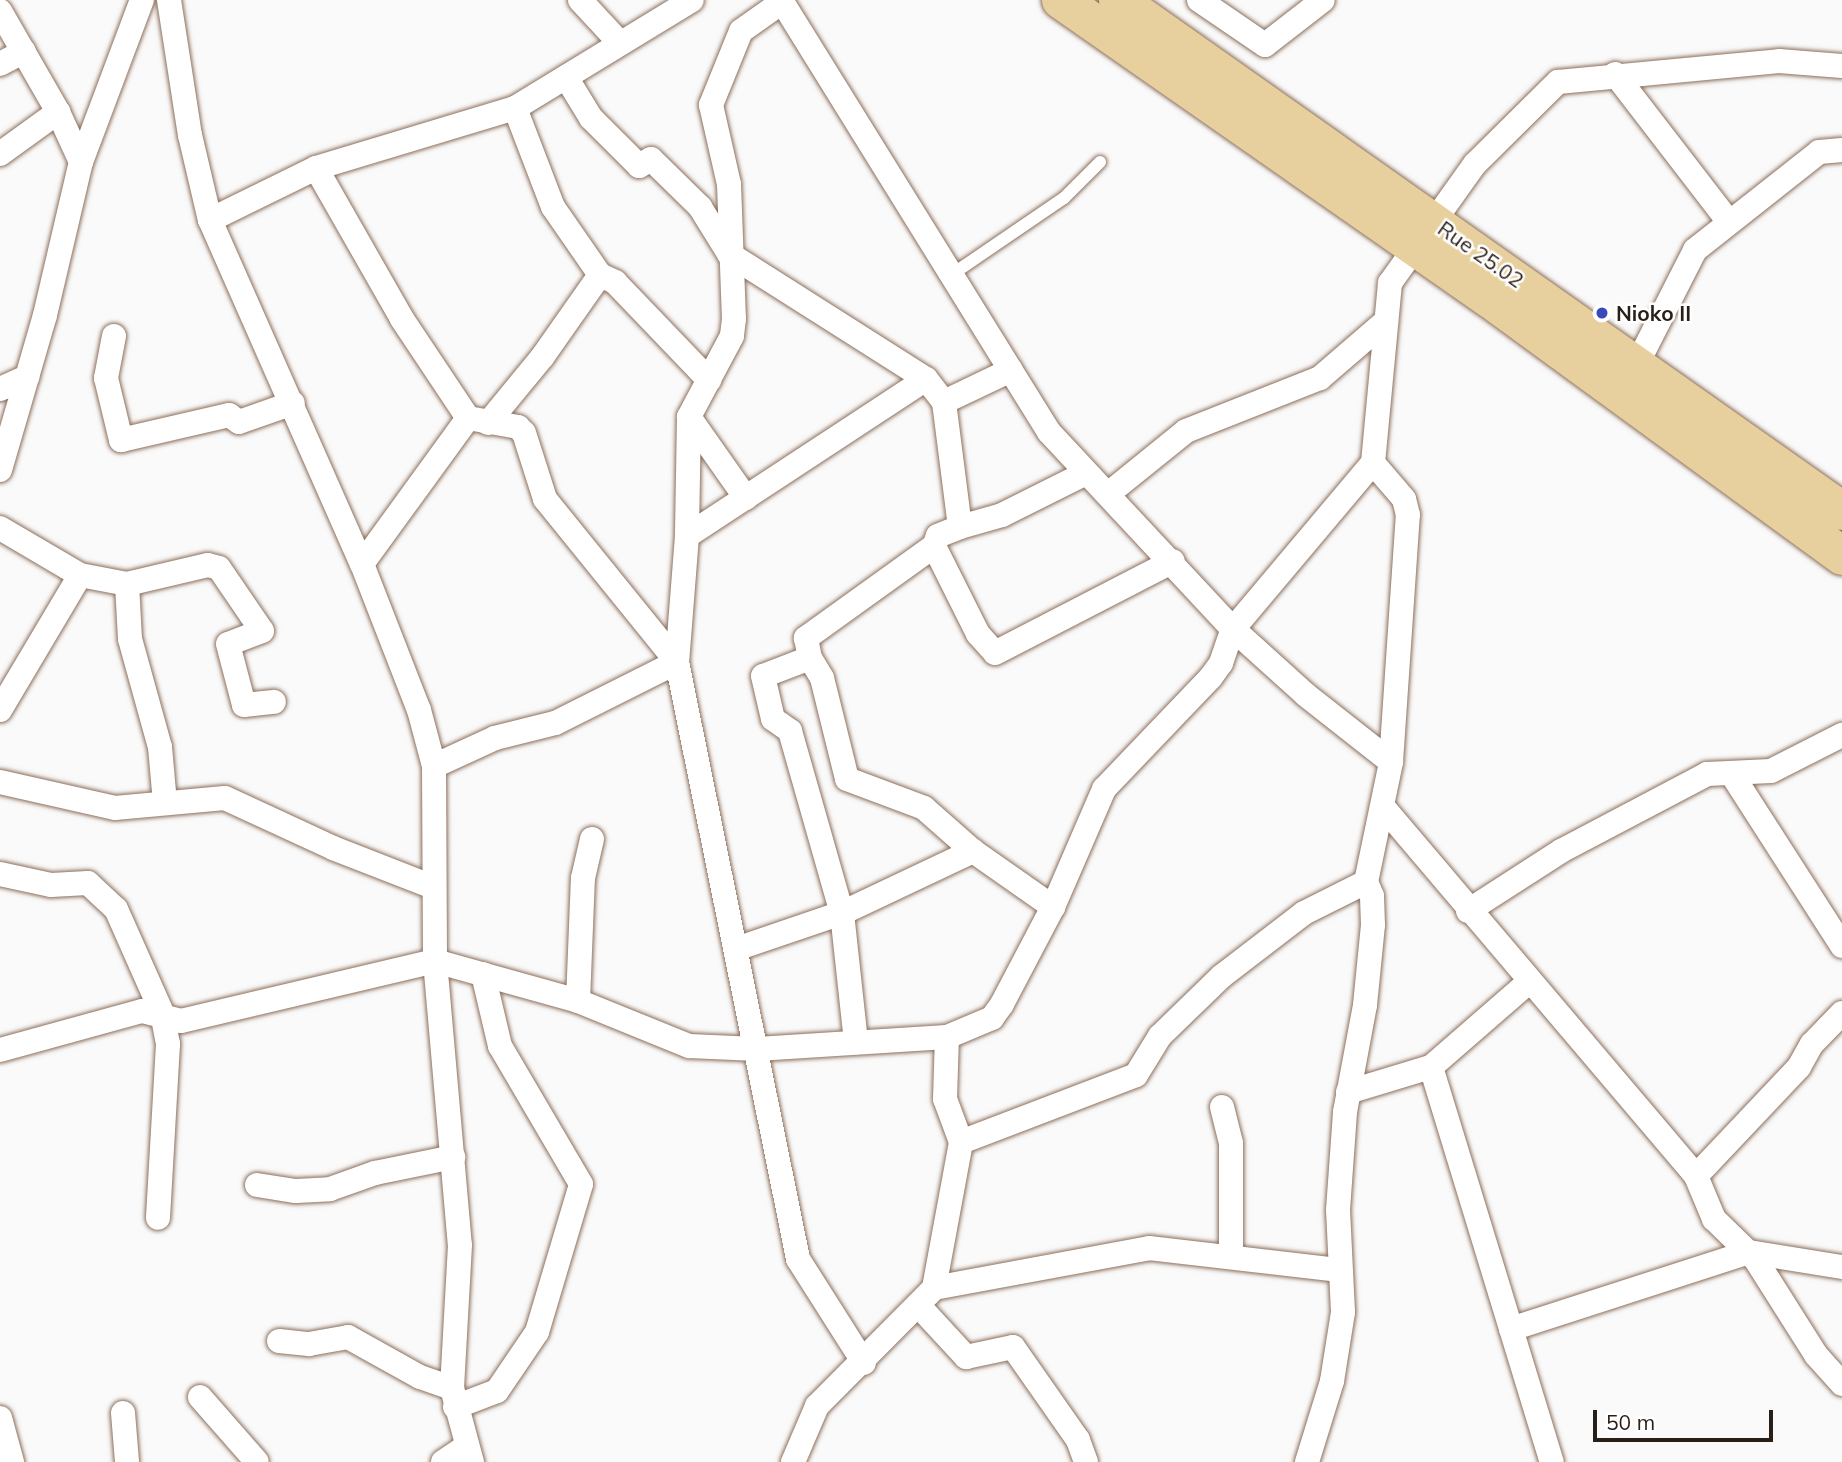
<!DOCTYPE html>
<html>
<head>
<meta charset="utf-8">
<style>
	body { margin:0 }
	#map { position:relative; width:1842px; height:1462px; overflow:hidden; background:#fafafa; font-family:Mulish,sans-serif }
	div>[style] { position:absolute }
	.roads { filter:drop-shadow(0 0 2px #8c6f5b) drop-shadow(0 0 2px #8c6f5b) }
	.service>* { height:12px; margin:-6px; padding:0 6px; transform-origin:6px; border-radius:6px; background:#fff }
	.minor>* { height:24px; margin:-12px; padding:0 12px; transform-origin:12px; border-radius:12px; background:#fff }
	.primary>* { height:38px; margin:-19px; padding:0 19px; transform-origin:19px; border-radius:19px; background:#e7d09e }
	.dots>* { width:19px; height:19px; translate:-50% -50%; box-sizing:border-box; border:4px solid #fff; border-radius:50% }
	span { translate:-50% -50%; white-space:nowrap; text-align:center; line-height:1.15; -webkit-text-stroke:5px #fff; paint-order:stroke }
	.street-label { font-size:21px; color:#2a1f17 }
	.poi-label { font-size:21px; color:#2a1f17; font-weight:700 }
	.left { translate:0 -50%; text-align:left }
	.scale { position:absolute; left:1593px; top:1410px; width:180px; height:32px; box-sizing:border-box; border:4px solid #2a1f17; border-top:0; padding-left:9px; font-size:21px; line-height:24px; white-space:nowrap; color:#2a1f17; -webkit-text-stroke:5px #fff; paint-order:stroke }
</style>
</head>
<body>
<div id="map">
	<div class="roads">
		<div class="service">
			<i style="left:954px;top:273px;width:133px;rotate:-34.3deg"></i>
			<i style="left:1064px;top:198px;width:51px;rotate:-45deg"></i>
		</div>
		<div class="minor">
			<i style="left:169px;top:0;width:137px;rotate:81.2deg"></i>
			<i style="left:190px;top:135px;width:87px;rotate:76.8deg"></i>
			<i style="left:210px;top:220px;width:376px;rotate:66.2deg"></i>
			<i style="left:362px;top:564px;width:157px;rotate:68.7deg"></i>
			<i style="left:419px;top:710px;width:58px;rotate:75deg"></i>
			<i style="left:434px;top:766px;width:195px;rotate:89.7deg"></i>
			<i style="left:435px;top:961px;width:285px;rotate:85deg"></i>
			<i style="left:460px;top:1245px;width:143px;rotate:93.2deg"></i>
			<i style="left:452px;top:1388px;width:77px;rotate:74.9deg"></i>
			<i style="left:580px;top:0;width:59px;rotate:47.1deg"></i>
			<i style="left:781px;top:0;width:508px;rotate:58.19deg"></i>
			<i style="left:1049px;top:432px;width:270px;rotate:47deg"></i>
			<i style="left:1233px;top:629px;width:98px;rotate:42.1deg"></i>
			<i style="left:1306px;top:695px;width:108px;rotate:38.2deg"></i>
			<i style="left:1199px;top:0;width:80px;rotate:34.3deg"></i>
			<i style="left:1265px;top:45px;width:73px;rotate:-37.8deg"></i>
			<i style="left:782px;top:2px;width:50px;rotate:144.7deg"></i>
			<i style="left:741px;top:31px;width:80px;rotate:112.1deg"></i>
			<i style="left:711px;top:105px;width:81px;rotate:77.2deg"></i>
			<i style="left:729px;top:184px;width:135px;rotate:87.9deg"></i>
			<i style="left:734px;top:319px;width:17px;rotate:97deg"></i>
			<i style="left:732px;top:336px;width:92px;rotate:118deg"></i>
			<i style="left:689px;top:417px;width:119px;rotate:91deg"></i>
			<i style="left:687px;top:536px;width:126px;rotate:94.5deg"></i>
			<i style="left:677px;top:662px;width:609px;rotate:78.54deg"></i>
			<i style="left:798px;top:1259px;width:123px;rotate:57.6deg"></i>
			<i style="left:0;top:11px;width:116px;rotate:60.1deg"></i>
			<i style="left:58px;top:112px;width:55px;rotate:65.3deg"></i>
			<i style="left:0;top:64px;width:27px;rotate:-28deg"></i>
			<i style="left:1615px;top:74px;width:187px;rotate:52.4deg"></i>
			<i style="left:566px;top:77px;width:48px;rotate:58.6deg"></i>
			<i style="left:591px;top:118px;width:68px;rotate:45deg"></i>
			<i style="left:639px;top:166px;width:14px;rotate:-30deg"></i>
			<i style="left:651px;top:159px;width:69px;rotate:44.4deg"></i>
			<i style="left:700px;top:207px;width:55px;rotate:58.3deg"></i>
			<i style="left:729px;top:254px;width:233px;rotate:32.4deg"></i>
			<i style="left:926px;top:379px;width:29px;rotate:52deg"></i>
			<i style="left:944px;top:402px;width:126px;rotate:82.7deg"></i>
			<i style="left:960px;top:527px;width:24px;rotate:158deg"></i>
			<i style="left:938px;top:536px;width:11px;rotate:112deg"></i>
			<i style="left:934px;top:546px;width:158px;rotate:144.3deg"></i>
			<i style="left:806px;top:638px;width:20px;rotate:79deg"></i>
			<i style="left:810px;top:658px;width:23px;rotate:59deg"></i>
			<i style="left:822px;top:678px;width:104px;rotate:76.1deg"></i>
			<i style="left:847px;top:779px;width:82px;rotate:20.6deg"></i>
			<i style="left:924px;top:808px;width:65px;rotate:41.3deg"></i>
			<i style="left:973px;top:851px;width:98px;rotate:35deg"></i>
			<i style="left:515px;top:108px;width:106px;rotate:69deg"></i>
			<i style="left:553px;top:207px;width:83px;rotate:55.3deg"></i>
			<i style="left:600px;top:275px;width:17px;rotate:25deg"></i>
			<i style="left:615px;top:282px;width:136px;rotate:46.2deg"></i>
			<i style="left:0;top:154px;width:72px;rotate:-35.9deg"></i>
			<i style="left:316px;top:168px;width:174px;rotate:60.3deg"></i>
			<i style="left:402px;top:319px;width:119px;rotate:56.3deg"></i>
			<i style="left:468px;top:418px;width:51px;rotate:10.2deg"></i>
			<i style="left:518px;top:427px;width:8px;rotate:45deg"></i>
			<i style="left:524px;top:433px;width:69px;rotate:72.3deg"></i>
			<i style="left:545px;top:499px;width:210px;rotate:51deg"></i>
			<i style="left:677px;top:662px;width:136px;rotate:153.4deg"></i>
			<i style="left:555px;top:723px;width:62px;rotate:166deg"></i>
			<i style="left:495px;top:738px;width:67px;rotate:155.3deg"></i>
			<i style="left:210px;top:220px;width:118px;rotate:-26.1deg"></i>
			<i style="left:316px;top:168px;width:208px;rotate:-16.8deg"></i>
			<i style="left:515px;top:108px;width:207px;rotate:-31.4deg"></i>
			<i style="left:114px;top:336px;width:43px;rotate:100.8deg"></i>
			<i style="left:106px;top:378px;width:64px;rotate:76.4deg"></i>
			<i style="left:121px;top:440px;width:111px;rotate:-13deg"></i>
			<i style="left:229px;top:415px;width:12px;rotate:35deg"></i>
			<i style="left:239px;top:422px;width:57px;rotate:-19.4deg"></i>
			<i style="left:1637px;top:364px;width:128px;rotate:-63deg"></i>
			<i style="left:1695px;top:250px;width:158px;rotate:-38.3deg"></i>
			<i style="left:1819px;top:152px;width:23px;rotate:-5deg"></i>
			<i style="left:0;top:389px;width:30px;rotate:-24deg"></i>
			<i style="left:944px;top:402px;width:74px;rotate:-25.5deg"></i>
			<i style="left:689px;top:417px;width:99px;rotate:54.9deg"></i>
			<i style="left:488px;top:423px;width:87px;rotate:-50.6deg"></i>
			<i style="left:543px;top:356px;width:99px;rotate:-54.9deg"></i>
			<i style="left:0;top:470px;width:161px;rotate:-73.8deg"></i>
			<i style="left:45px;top:315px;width:157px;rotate:-76.8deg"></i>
			<i style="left:81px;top:162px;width:173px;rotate:-69.4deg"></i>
			<i style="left:1108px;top:494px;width:100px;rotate:-38.9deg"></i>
			<i style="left:1186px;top:431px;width:144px;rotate:-21.6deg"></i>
			<i style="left:1320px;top:378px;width:87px;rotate:-40.8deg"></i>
			<i style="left:960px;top:527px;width:44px;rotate:-15.9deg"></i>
			<i style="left:1002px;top:515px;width:94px;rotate:-26.6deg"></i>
			<i style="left:0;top:528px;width:93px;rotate:30.4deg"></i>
			<i style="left:80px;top:575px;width:48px;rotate:10.8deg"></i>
			<i style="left:127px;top:584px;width:83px;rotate:-13.2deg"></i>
			<i style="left:208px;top:565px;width:11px;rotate:15deg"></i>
			<i style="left:219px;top:568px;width:76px;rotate:55.7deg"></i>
			<i style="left:262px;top:631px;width:36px;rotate:159deg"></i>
			<i style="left:228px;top:644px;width:63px;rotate:75.3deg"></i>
			<i style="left:244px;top:705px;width:30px;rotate:-6deg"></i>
			<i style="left:687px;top:536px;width:286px;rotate:-33.3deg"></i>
			<i style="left:934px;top:546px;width:98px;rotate:63.4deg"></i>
			<i style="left:978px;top:634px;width:25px;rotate:48deg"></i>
			<i style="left:995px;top:653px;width:200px;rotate:-27.3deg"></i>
			<i style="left:362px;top:564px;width:180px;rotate:-54deg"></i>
			<i style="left:127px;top:584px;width:55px;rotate:86.9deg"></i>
			<i style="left:130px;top:639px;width:112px;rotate:74.5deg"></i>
			<i style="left:160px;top:747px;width:56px;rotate:84.9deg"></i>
			<i style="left:810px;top:658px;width:50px;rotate:159deg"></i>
			<i style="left:763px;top:676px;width:44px;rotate:76.9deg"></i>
			<i style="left:773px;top:719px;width:21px;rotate:35deg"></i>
			<i style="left:790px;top:731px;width:189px;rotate:74.1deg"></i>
			<i style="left:842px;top:913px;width:130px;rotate:83.8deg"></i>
			<i style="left:0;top:710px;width:157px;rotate:-59.3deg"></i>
			<i style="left:1733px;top:776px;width:202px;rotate:57.3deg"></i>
			<i style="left:0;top:782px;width:118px;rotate:12.7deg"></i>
			<i style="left:115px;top:808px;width:110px;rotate:-5.2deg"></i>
			<i style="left:225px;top:798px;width:119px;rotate:24.8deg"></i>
			<i style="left:333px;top:848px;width:107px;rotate:21.3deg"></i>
			<i style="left:1384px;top:808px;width:482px;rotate:49.7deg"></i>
			<i style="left:1696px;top:1176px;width:47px;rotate:67.3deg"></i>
			<i style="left:1714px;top:1219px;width:59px;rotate:44.3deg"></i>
			<i style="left:1756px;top:1260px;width:112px;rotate:57.7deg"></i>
			<i style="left:1816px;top:1355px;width:39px;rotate:48deg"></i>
			<i style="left:0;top:874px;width:52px;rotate:12.2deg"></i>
			<i style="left:51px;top:885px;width:37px;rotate:-3deg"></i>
			<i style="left:88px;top:883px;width:38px;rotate:43deg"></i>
			<i style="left:116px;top:909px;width:114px;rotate:66.1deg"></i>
			<i style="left:162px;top:1013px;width:32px;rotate:79deg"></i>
			<i style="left:168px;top:1044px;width:174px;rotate:93.3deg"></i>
			<i style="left:1468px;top:911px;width:111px;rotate:-32.8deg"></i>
			<i style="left:1561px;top:851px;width:165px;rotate:-27.8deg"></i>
			<i style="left:1707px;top:774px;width:64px;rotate:-2.7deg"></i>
			<i style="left:1771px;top:771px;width:80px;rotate:-26.9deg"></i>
			<i style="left:736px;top:949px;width:112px;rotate:-18.8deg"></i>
			<i style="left:842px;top:913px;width:145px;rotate:-25.3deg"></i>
			<i style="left:578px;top:1001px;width:123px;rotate:-87.7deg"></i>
			<i style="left:583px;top:878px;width:40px;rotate:-77deg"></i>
			<i style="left:0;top:1050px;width:147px;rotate:-15.4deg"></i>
			<i style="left:142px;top:1011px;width:40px;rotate:14.4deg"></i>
			<i style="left:181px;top:1021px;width:261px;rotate:-13.3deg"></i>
			<i style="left:435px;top:961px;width:148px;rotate:15.6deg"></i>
			<i style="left:578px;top:1001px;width:120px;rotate:22.1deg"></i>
			<i style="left:689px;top:1046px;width:68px;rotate:2.5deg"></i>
			<i style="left:757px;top:1049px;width:190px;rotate:-3.6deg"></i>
			<i style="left:947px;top:1037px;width:49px;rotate:-22.9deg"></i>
			<i style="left:992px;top:1018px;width:17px;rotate:-54deg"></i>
			<i style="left:1002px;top:1004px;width:110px;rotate:-62.3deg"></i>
			<i style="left:1053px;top:907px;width:129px;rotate:-66.6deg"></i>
			<i style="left:1104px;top:789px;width:155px;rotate:-46.3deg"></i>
			<i style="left:1211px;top:677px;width:17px;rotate:-54deg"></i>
			<i style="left:1221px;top:663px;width:36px;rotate:-71deg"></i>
			<i style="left:1233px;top:629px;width:217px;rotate:-49.9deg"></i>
			<i style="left:1431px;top:1067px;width:413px;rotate:73deg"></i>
			<i style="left:1348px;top:1092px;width:87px;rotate:-16.8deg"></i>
			<i style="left:1431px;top:1067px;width:131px;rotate:-41deg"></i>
			<i style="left:1222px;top:1107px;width:37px;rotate:76deg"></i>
			<i style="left:1231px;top:1143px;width:112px;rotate:90deg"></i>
			<i style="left:961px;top:1142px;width:187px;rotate:-20.9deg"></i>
			<i style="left:1136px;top:1075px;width:46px;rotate:-58.4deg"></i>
			<i style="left:1160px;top:1036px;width:86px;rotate:-44.1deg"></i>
			<i style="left:1222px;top:976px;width:103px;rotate:-37.5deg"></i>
			<i style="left:1304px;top:913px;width:69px;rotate:-26.6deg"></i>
			<i style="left:1696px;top:1176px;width:150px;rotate:-46.6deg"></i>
			<i style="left:1799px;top:1067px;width:26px;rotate:-61deg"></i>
			<i style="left:1812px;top:1044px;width:43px;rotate:-45.9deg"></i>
			<i style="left:257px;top:1185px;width:39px;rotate:9deg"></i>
			<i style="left:296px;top:1191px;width:34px;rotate:-3deg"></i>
			<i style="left:330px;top:1189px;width:48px;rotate:-19.6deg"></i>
			<i style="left:375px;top:1173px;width:80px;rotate:-11.6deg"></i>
			<i style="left:934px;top:1288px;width:148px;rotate:-79.5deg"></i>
			<i style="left:961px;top:1142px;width:46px;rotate:-110.4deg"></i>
			<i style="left:945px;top:1099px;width:62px;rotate:-88.2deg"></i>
			<i style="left:918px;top:1305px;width:71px;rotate:47.3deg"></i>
			<i style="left:966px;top:1357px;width:48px;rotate:-12deg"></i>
			<i style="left:1013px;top:1347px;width:113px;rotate:55deg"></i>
			<i style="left:1078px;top:1440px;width:23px;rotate:70deg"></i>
			<i style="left:1511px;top:1329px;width:250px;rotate:-17.9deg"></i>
			<i style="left:1749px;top:1252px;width:94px;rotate:9.2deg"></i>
			<i style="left:279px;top:1341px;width:30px;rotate:6deg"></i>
			<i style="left:309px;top:1344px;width:40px;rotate:-10deg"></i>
			<i style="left:348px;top:1337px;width:82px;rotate:29.1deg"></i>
			<i style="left:420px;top:1377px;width:34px;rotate:19deg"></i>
			<i style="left:200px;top:1397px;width:86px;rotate:48.8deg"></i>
			<i style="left:455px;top:1407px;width:45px;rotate:-20.9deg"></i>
			<i style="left:497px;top:1391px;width:71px;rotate:-55.9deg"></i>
			<i style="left:537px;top:1332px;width:154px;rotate:-73.4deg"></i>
			<i style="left:581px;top:1184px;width:160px;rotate:-120.4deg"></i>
			<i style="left:500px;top:1046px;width:74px;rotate:-103.3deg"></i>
			<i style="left:123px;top:1413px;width:49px;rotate:85.3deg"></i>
			<i style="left:0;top:1418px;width:46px;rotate:74.7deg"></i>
			<i style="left:443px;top:1462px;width:27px;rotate:-34deg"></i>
			<i style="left:793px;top:1462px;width:61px;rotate:-66.8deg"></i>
			<i style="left:817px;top:1406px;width:166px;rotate:-45.2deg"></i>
			<i style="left:934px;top:1288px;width:219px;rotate:-10.5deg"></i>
			<i style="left:1149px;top:1248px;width:192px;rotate:6.6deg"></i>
			<i style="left:1307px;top:1462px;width:85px;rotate:-72.8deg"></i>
			<i style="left:1332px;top:1381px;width:70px;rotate:-80.9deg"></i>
			<i style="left:1343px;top:1312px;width:102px;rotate:-92.8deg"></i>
			<i style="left:1338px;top:1210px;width:98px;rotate:-85.9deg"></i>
			<i style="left:1345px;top:1112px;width:109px;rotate:-79.4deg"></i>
			<i style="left:1365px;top:1005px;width:80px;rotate:-84.3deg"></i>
			<i style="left:1373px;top:925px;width:29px;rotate:-92deg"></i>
			<i style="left:1372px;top:896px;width:15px;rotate:-113deg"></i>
			<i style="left:1366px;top:882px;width:123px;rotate:-78.2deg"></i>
			<i style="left:1391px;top:762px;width:248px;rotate:-86.1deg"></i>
			<i style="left:1408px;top:515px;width:16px;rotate:-104deg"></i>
			<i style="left:1404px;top:499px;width:48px;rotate:-130.7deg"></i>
			<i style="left:1373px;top:463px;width:181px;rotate:-84.6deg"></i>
			<i style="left:1390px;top:283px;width:146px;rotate:-54.5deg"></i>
			<i style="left:1475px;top:164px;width:117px;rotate:-44.7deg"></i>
			<i style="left:1558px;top:82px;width:222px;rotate:-5.4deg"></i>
			<i style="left:1779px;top:61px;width:63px;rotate:4.5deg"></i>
		</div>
		<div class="primary">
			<i style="left:1061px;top:0;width:523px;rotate:34.88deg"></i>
			<i style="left:1490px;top:299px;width:436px;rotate:36.1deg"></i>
			<i style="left:1118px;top:0;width:886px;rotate:35.21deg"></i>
		</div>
	</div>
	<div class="dots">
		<i style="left:1602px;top:313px;background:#384abd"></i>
	</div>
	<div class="street-label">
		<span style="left:1481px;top:254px;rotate:35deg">Rue 25.02</span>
	</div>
	<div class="poi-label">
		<span class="left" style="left:1616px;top:313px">Nioko II</span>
	</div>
	<div class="scale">50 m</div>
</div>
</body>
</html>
